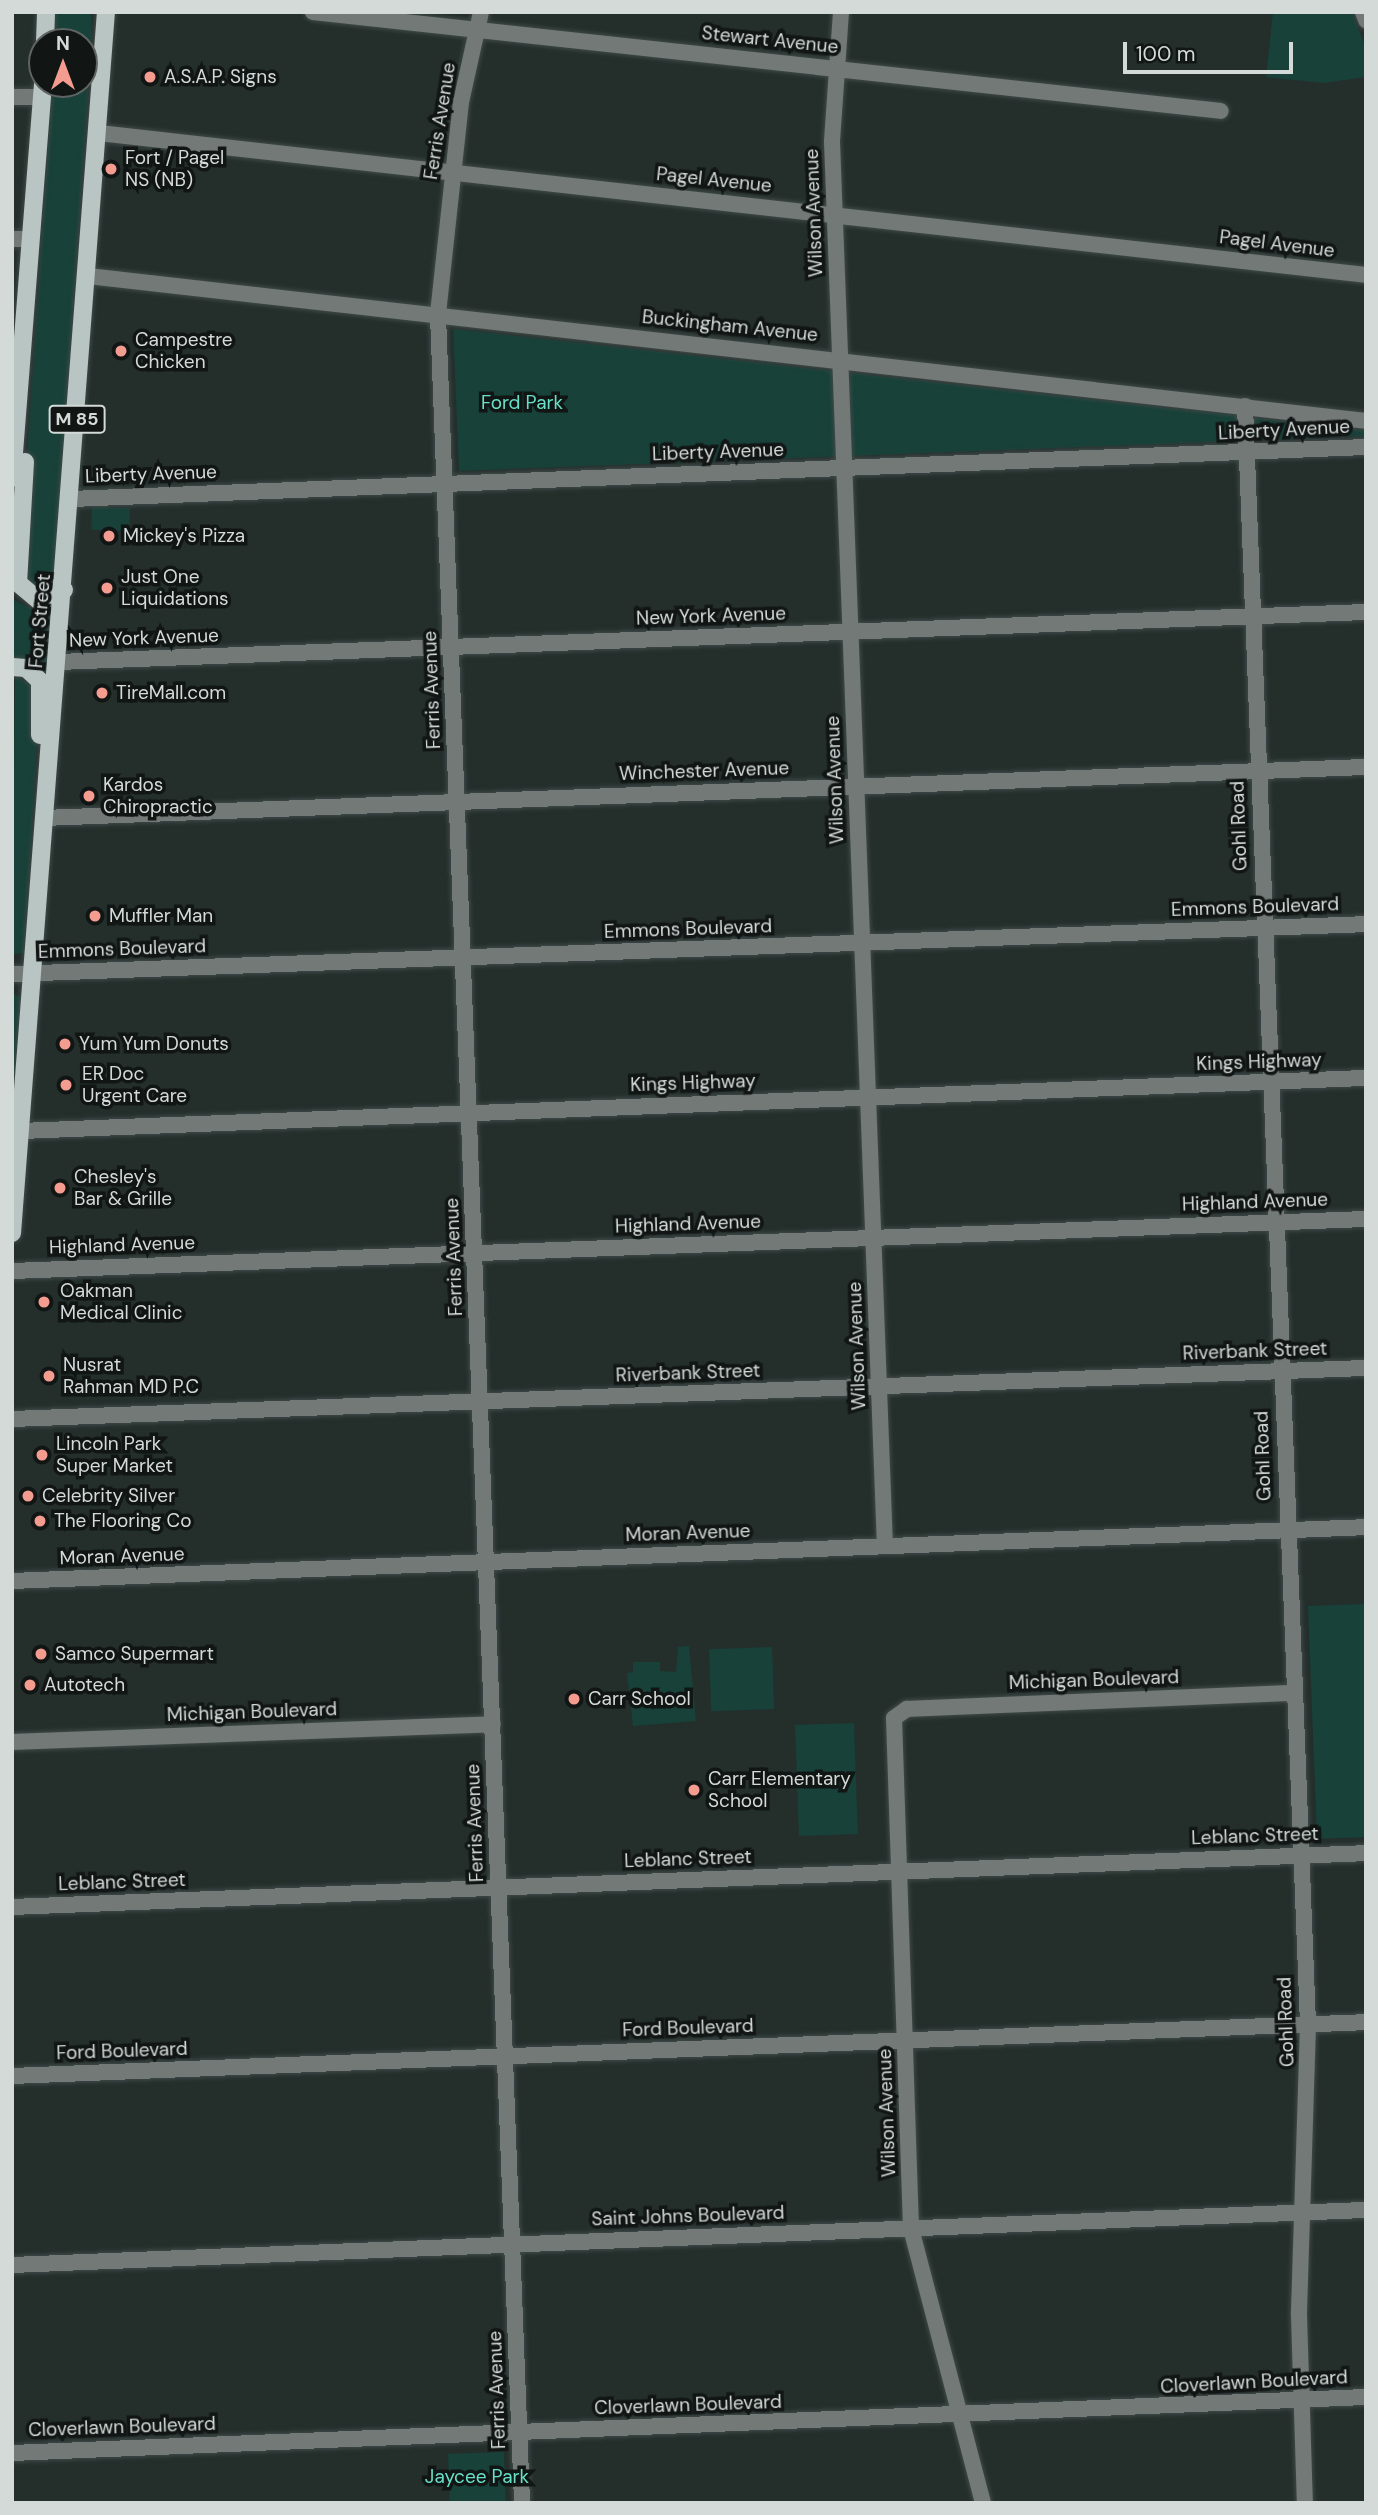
<!DOCTYPE html>
<html>
<head>
<meta charset="utf-8">
<style>
	body { margin:0 }
	#map { position:relative; width:1378px; height:2515px; overflow:hidden; background:#242f2c; font-family:"DM Sans",sans-serif }
	div>[style] { position:absolute }
	.green>* { inset:0; background:#174139; transform-origin:0 0 }
	.roads { filter:drop-shadow(0 0 2px #404a48) drop-shadow(0 0 2px #404a48) }
	.minor>* { height:16px; margin:-8px; padding:0 8px; transform-origin:8px; border-radius:8px; background:#737977 }
	.major>* { height:18px; margin:-9px; padding:0 9px; transform-origin:9px; border-radius:9px; background:#b9c5c2 }
	.dots>* { width:19px; height:19px; translate:-50% -50%; box-sizing:border-box; border:4px solid #111615; border-radius:50% }
	span { translate:-50% -50%; white-space:nowrap; text-align:center; line-height:1.15; -webkit-text-stroke:7px #111615; paint-order:stroke }
	.shield-label span { padding:2px 5px; background:#111615; border:2px solid; border-radius:5px; -webkit-text-stroke-width:0 }
	.shield-label { font-size:18px; color:#d3dad8; font-weight:700 }
	.street-label { font-size:19px; color:#d3dad8 }
	.poi-label { font-size:19px; color:#d3dad8 }
	.left { translate:0 -50%; text-align:left }
	.park-label { font-size:19px; color:#68e0c8 }
	.frame { position:absolute; inset:0; border:14px solid #d3dad8; pointer-events:none }
	.north { position:absolute; left:28px; top:28px; width:70px; height:70px; box-sizing:border-box; background:#111615; border:2px solid #5f6463; border-radius:50%; rotate:0deg; font-size:19px; font-weight:700; line-height:28px; text-align:center; color:#d3dad8 }
	.north::after { content:''; display:block; margin:auto; width:24px; height:32px; background:#f59c90; clip-path:polygon(50% 0,100% 100%,50% 72%,0 100%) }
	.scale { position:absolute; left:1123px; top:42px; width:170px; height:32px; box-sizing:border-box; border:4px solid #d3dad8; border-top:0; padding-left:9px; font-size:21px; line-height:24px; white-space:nowrap; color:#d3dad8; -webkit-text-stroke:5px #111615; paint-order:stroke }
</style>
</head>
<body>
<div id="map">
	<div class="green">
		<i style="clip-path:polygon(55px 12px,91px 12px,92px 37px,54px 580px,41px 593px,29px 587px,20px 561px,52px 84px,84px 84px,84px 42px,56px 42px)"></i>
		<i style="clip-path:polygon(1273px 12px,1352px 12px,1366px 49px,1366px 77px,1324px 83px,1266px 77px)"></i>
		<i style="clip-path:polygon(453px 329px,1366px 430px,1366px 436px,459px 471px)"></i>
		<i style="left:130px;top:508px;width:23px;height:38px;rotate:92deg"></i>
		<i style="clip-path:polygon(12px 599px,38px 612px,52px 611px,47px 672px,34px 662px,12px 659px)"></i>
		<i style="clip-path:polygon(15px 677px,30px 684px,39px 710px,24px 953px,12px 954px)"></i>
		<i style="clip-path:polygon(12px 994px,21px 997px,12px 1111px)"></i>
		<i style="clip-path:polygon(1366px 1604px,1366px 1837px,1317px 1839px,1308px 1606px)"></i>
		<i style="clip-path:polygon(689px 1646px,696px 1721px,633px 1726px,627px 1673px,633px 1672px,633px 1662px,660px 1662px,660px 1671px,676px 1672px,678px 1647px)"></i>
		<i style="left:772px;top:1647px;width:62px;height:63px;rotate:88deg"></i>
		<i style="left:854px;top:1723px;width:111px;height:59px;rotate:88deg"></i>
		<i style="left:504px;top:2452px;width:51px;height:56px;rotate:88deg"></i>
	</div>
	<div class="roads">
		<div class="minor">
			<i style="left:313px;top:12px;width:913px;rotate:6.22deg"></i>
			<i style="left:481px;top:12px;width:92px;rotate:102.5deg"></i>
			<i style="left:461px;top:102px;width:214px;rotate:96.2deg"></i>
			<i style="left:438px;top:315px;width:2190px;rotate:87.8deg"></i>
			<i style="left:841px;top:12px;width:130px;rotate:94deg"></i>
			<i style="left:832px;top:142px;width:1405px;rotate:87.84deg"></i>
			<i style="left:1363px;top:12px;width:9px;rotate:69deg"></i>
			<i style="left:12px;top:97px;width:30px"></i>
			<i style="left:99px;top:133px;width:1275px;rotate:6.39deg"></i>
			<i style="left:12px;top:239px;width:19px"></i>
			<i style="left:88px;top:276px;width:1286px;rotate:6.47deg"></i>
			<i style="left:1245px;top:406px;width:1620px;rotate:87.77deg"></i>
			<i style="left:1308px;top:2025px;width:291px;rotate:91.8deg"></i>
			<i style="left:1299px;top:2316px;width:187px;rotate:88.2deg"></i>
			<i style="left:71px;top:499px;width:1296px;rotate:-2.3deg"></i>
			<i style="left:58px;top:662px;width:1309px;rotate:-2.19deg"></i>
			<i style="left:43px;top:818px;width:1324px;rotate:-2.21deg"></i>
			<i style="left:12px;top:974px;width:1355px;rotate:-2.11deg"></i>
			<i style="left:21px;top:1131px;width:1346px;rotate:-2.26deg"></i>
			<i style="left:12px;top:1271px;width:1355px;rotate:-2.2deg"></i>
			<i style="left:12px;top:1419px;width:1355px;rotate:-2.16deg"></i>
			<i style="left:12px;top:1581px;width:1355px;rotate:-2.28deg"></i>
			<i style="left:12px;top:1742px;width:481px;rotate:-2.1deg"></i>
			<i style="left:12px;top:1907px;width:1355px;rotate:-2.28deg"></i>
			<i style="left:12px;top:2076px;width:1355px;rotate:-2.28deg"></i>
			<i style="left:12px;top:2265px;width:1355px;rotate:-2.33deg"></i>
			<i style="left:12px;top:2453px;width:1355px;rotate:-2.37deg"></i>
			<i style="left:983px;top:2503px;width:284px;rotate:-104.7deg"></i>
			<i style="left:911px;top:2228px;width:510px;rotate:-91.91deg"></i>
			<i style="left:894px;top:1718px;width:16px;rotate:-35deg"></i>
			<i style="left:907px;top:1709px;width:387px;rotate:-2.4deg"></i>
		</div>
		<div class="major">
			<i style="left:45px;top:42px;width:30px;rotate:-88deg"></i>
			<i style="left:25px;top:462px;width:121px;rotate:93.3deg"></i>
			<i style="left:18px;top:583px;width:30px;rotate:40deg"></i>
			<i style="left:41px;top:602px;width:26px;rotate:-28deg"></i>
			<i style="left:12px;top:478px;width:395px;rotate:-85.5deg"></i>
			<i style="left:12px;top:667px;width:14px;rotate:4deg"></i>
			<i style="left:26px;top:668px;width:19px;rotate:43deg"></i>
			<i style="left:40px;top:681px;width:54px;rotate:90deg"></i>
			<i style="left:12px;top:1233px;width:1225px;rotate:-85.6deg"></i>
		</div>
	</div>
	<div class="dots">
		<i style="left:150px;top:77px;background:#f59c90"></i>
		<i style="left:111px;top:169px;background:#f59c90"></i>
		<i style="left:121px;top:351px;background:#f59c90"></i>
		<i style="left:109px;top:536px;background:#f59c90"></i>
		<i style="left:107px;top:588px;background:#f59c90"></i>
		<i style="left:102px;top:693px;background:#f59c90"></i>
		<i style="left:89px;top:796px;background:#f59c90"></i>
		<i style="left:95px;top:916px;background:#f59c90"></i>
		<i style="left:65px;top:1044px;background:#f59c90"></i>
		<i style="left:66px;top:1085px;background:#f59c90"></i>
		<i style="left:60px;top:1188px;background:#f59c90"></i>
		<i style="left:44px;top:1302px;background:#f59c90"></i>
		<i style="left:49px;top:1376px;background:#f59c90"></i>
		<i style="left:42px;top:1455px;background:#f59c90"></i>
		<i style="left:28px;top:1496px;background:#f59c90"></i>
		<i style="left:40px;top:1521px;background:#f59c90"></i>
		<i style="left:41px;top:1654px;background:#f59c90"></i>
		<i style="left:30px;top:1685px;background:#f59c90"></i>
		<i style="left:574px;top:1699px;background:#f59c90"></i>
		<i style="left:694px;top:1790px;background:#f59c90"></i>
	</div>
	<div class="shield-label">
		<span style="left:77px;top:419px">M 85</span>
	</div>
	<div class="street-label">
		<span style="left:770px;top:40px;rotate:6deg">Stewart Avenue</span>
		<span style="left:440px;top:121px;rotate:-81deg">Ferris Avenue</span>
		<span style="left:714px;top:180px;rotate:6deg">Pagel Avenue</span>
		<span style="left:814px;top:213px;rotate:-92deg">Wilson Avenue</span>
		<span style="left:1277px;top:244px;rotate:7deg">Pagel Avenue</span>
		<span style="left:730px;top:326px;rotate:6deg">Buckingham Avenue</span>
		<span style="left:1284px;top:430px;rotate:-3deg">Liberty Avenue</span>
		<span style="left:718px;top:452px;rotate:-2deg">Liberty Avenue</span>
		<span style="left:151px;top:474px;rotate:-2deg">Liberty Avenue</span>
		<span style="left:711px;top:616px;rotate:-2deg">New York Avenue</span>
		<span style="left:40px;top:621px;rotate:-85deg">Fort Street</span>
		<span style="left:144px;top:638px;rotate:-2deg">New York Avenue</span>
		<span style="left:432px;top:690px;rotate:-92deg">Ferris Avenue</span>
		<span style="left:704px;top:771px;rotate:-2deg">Winchester Avenue</span>
		<span style="left:835px;top:780px;rotate:-92deg">Wilson Avenue</span>
		<span style="left:1239px;top:826px;rotate:-92deg">Gohl Road</span>
		<span style="left:1255px;top:907px;rotate:-2deg">Emmons Boulevard</span>
		<span style="left:688px;top:929px;rotate:-2deg">Emmons Boulevard</span>
		<span style="left:122px;top:949px;rotate:-2deg">Emmons Boulevard</span>
		<span style="left:1259px;top:1062px;rotate:-2deg">Kings Highway</span>
		<span style="left:693px;top:1083px;rotate:-2deg">Kings Highway</span>
		<span style="left:1255px;top:1202px;rotate:-2deg">Highland Avenue</span>
		<span style="left:688px;top:1224px;rotate:-2deg">Highland Avenue</span>
		<span style="left:122px;top:1245px;rotate:-2deg">Highland Avenue</span>
		<span style="left:454px;top:1257px;rotate:-92deg">Ferris Avenue</span>
		<span style="left:857px;top:1346px;rotate:-92deg">Wilson Avenue</span>
		<span style="left:1255px;top:1351px;rotate:-2deg">Riverbank Street</span>
		<span style="left:688px;top:1373px;rotate:-2deg">Riverbank Street</span>
		<span style="left:1263px;top:1456px;rotate:-92deg">Gohl Road</span>
		<span style="left:688px;top:1533px;rotate:-2deg">Moran Avenue</span>
		<span style="left:122px;top:1556px;rotate:-2deg">Moran Avenue</span>
		<span style="left:1094px;top:1680px;rotate:-2deg">Michigan Boulevard</span>
		<span style="left:252px;top:1712px;rotate:-2deg">Michigan Boulevard</span>
		<span style="left:475px;top:1823px;rotate:-92deg">Ferris Avenue</span>
		<span style="left:1255px;top:1836px;rotate:-2deg">Leblanc Street</span>
		<span style="left:688px;top:1859px;rotate:-2deg">Leblanc Street</span>
		<span style="left:122px;top:1882px;rotate:-2deg">Leblanc Street</span>
		<span style="left:1286px;top:2022px;rotate:-92deg">Gohl Road</span>
		<span style="left:688px;top:2028px;rotate:-2deg">Ford Boulevard</span>
		<span style="left:122px;top:2051px;rotate:-2deg">Ford Boulevard</span>
		<span style="left:887px;top:2113px;rotate:-92deg">Wilson Avenue</span>
		<span style="left:688px;top:2216px;rotate:-2deg">Saint Johns Boulevard</span>
		<span style="left:1254px;top:2382px;rotate:-3deg">Cloverlawn Boulevard</span>
		<span style="left:497px;top:2390px;rotate:-92deg">Ferris Avenue</span>
		<span style="left:688px;top:2405px;rotate:-2deg">Cloverlawn Boulevard</span>
		<span style="left:122px;top:2427px;rotate:-2deg">Cloverlawn Boulevard</span>
	</div>
	<div class="poi-label">
		<span class="left" style="left:164px;top:77px">A.S.A.P. Signs</span>
		<span class="left" style="left:125px;top:169px">Fort / Pagel<br>NS (NB)</span>
		<span class="left" style="left:135px;top:351px">Campestre<br>Chicken</span>
		<span class="left" style="left:123px;top:536px">Mickey's Pizza</span>
		<span class="left" style="left:121px;top:588px">Just One<br>Liquidations</span>
		<span class="left" style="left:116px;top:693px">TireMall.com</span>
		<span class="left" style="left:103px;top:796px">Kardos<br>Chiropractic</span>
		<span class="left" style="left:109px;top:916px">Muffler Man</span>
		<span class="left" style="left:79px;top:1044px">Yum Yum Donuts</span>
		<span class="left" style="left:82px;top:1085px">ER Doc<br>Urgent Care</span>
		<span class="left" style="left:74px;top:1188px">Chesley's<br>Bar &amp; Grille</span>
		<span class="left" style="left:60px;top:1302px">Oakman<br>Medical Clinic</span>
		<span class="left" style="left:63px;top:1376px">Nusrat<br>Rahman MD P.C</span>
		<span class="left" style="left:56px;top:1455px">Lincoln Park<br>Super Market</span>
		<span class="left" style="left:42px;top:1496px">Celebrity Silver</span>
		<span class="left" style="left:54px;top:1521px">The Flooring Co</span>
		<span class="left" style="left:55px;top:1654px">Samco Supermart</span>
		<span class="left" style="left:44px;top:1685px">Autotech</span>
		<span class="left" style="left:588px;top:1699px">Carr School</span>
		<span class="left" style="left:708px;top:1790px">Carr Elementary<br>School</span>
	</div>
	<div class="park-label">
		<span style="left:522px;top:403px">Ford Park</span>
		<span style="left:477px;top:2477px">Jaycee Park</span>
	</div>
	<div class="frame"></div>
	<div class="north">N</div>
	<div class="scale">100 m</div>
</div>
</body>
</html>
